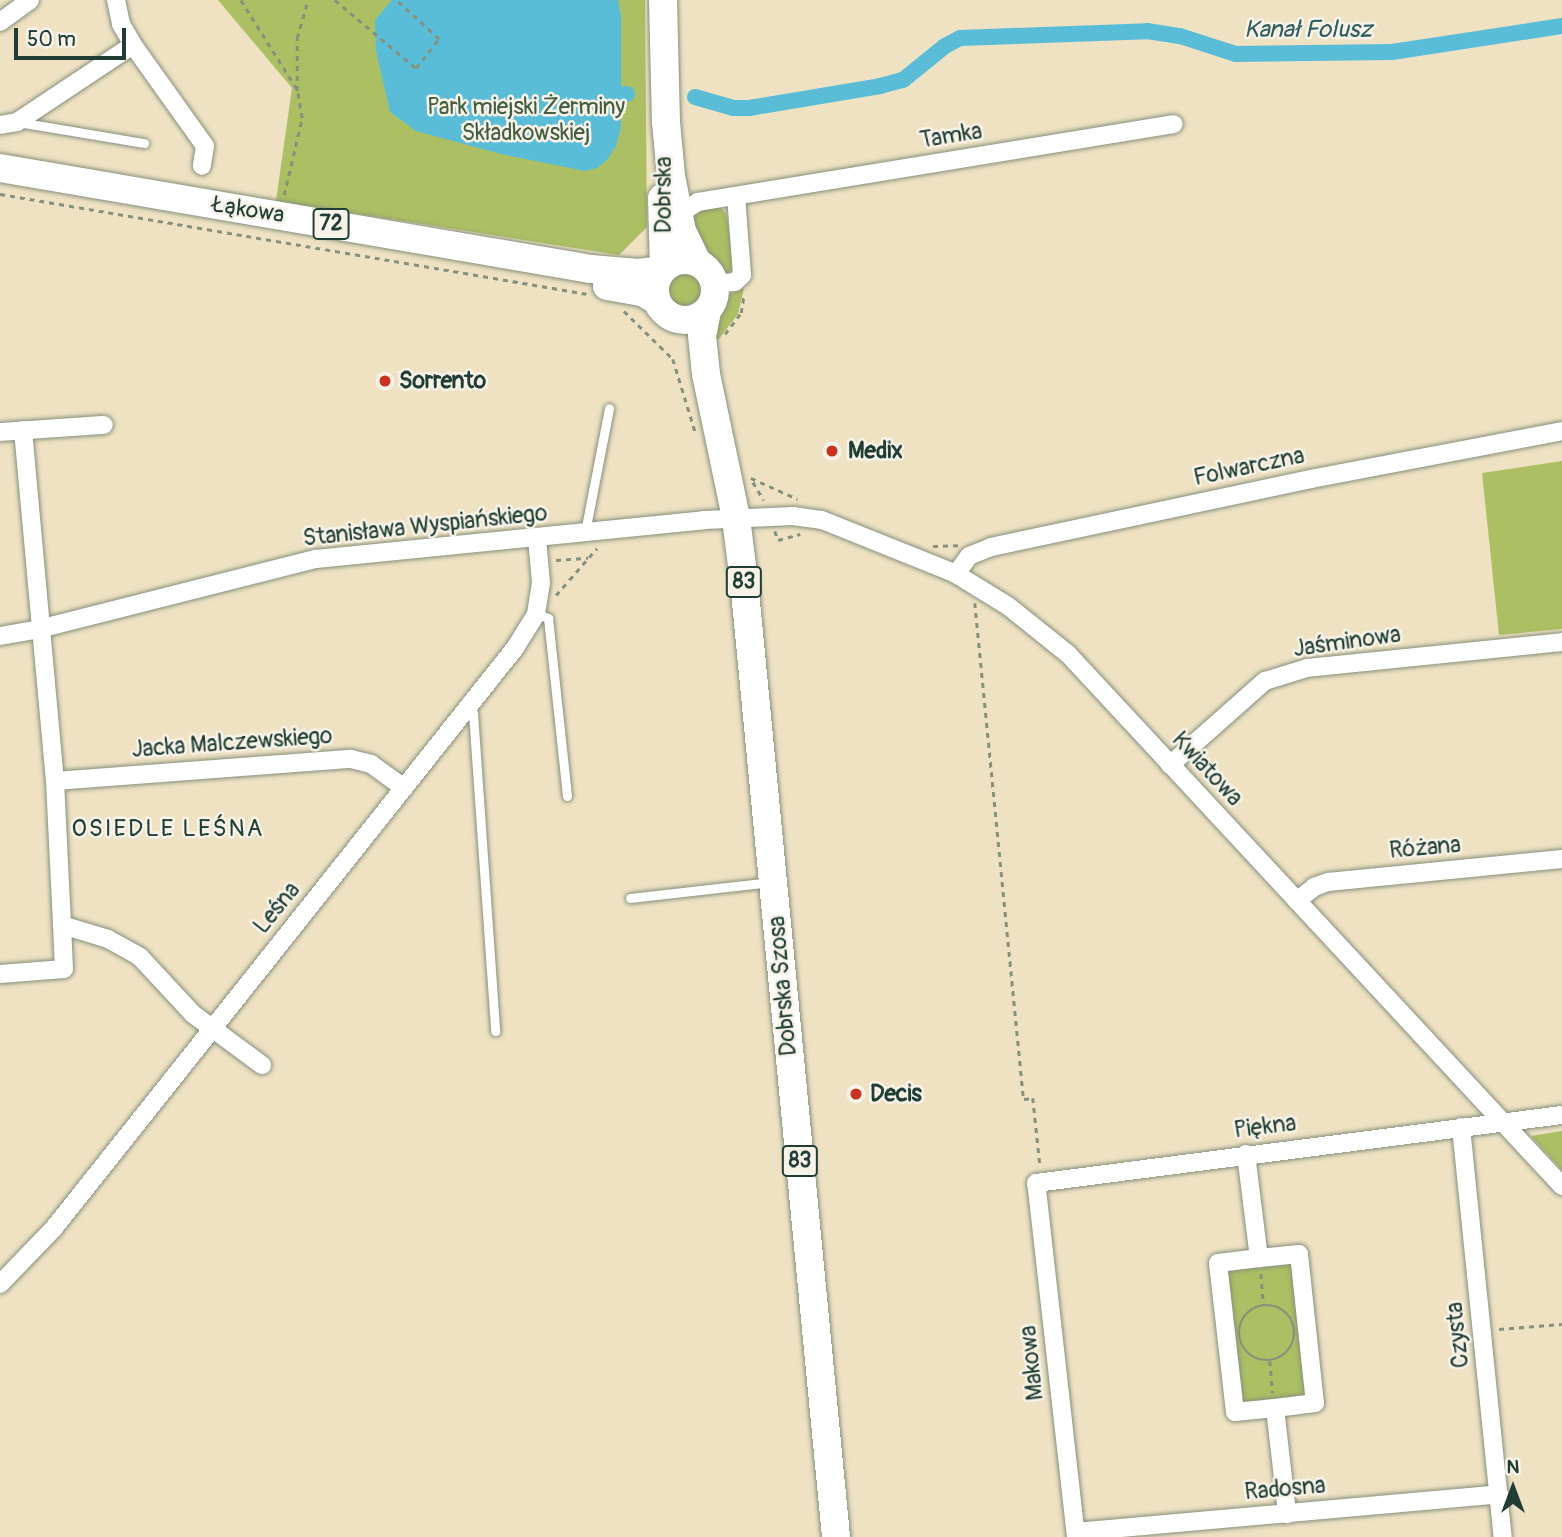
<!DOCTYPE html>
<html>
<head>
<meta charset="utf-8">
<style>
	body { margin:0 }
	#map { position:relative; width:1562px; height:1537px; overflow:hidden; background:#eee2c3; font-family:Pangolin,sans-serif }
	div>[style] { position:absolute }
	.green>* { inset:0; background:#acbf63; transform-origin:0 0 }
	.round { border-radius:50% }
	.water>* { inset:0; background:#5abdd8 }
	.canal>* { height:16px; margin:-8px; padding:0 8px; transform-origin:8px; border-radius:8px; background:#5abdd8 }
	.path>* { height:2.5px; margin-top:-1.25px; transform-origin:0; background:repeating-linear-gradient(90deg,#86907c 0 5px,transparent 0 10px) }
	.path>.ring { margin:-1.25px; padding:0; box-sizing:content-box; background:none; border:2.5px solid #86907c; border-radius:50% }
	.roads { filter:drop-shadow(0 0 2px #86907c) drop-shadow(0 0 2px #86907c) }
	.lane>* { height:9px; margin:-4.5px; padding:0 4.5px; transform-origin:4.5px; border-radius:4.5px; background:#fff }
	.street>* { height:18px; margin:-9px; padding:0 9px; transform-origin:9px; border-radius:9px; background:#fff }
	.primary>* { height:28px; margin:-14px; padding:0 14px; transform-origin:14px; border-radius:14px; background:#fff }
	.primary>.ring { margin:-14px; padding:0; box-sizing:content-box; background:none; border:28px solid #fff; border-radius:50% }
	.dots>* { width:19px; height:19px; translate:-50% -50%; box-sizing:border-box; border:4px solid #f7f3e8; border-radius:50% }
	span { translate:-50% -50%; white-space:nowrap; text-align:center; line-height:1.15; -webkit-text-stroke:5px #f7f3e8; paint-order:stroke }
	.shield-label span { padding:2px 5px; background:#f7f3e8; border:2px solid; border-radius:5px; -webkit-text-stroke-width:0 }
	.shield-label { font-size:21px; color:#1f3d34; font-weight:700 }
	.park-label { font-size:23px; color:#425e40 }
	.street-label { font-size:23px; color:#1f3d34 }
	.poi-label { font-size:23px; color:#1f3d34; font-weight:700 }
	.left { translate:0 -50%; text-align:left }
	.water-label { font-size:24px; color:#2e5d5d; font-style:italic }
	.neighbourhood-label { font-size:24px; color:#1f3d34; letter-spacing:2px }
	.north { position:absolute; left:1478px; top:1453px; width:70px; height:70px; -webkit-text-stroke:5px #f7f3e8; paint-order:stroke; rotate:0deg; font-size:19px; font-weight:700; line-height:28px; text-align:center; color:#1f3d34 }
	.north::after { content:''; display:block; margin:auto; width:24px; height:32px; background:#1f3d34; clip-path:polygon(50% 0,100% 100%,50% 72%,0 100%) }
	.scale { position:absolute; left:14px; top:28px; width:112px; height:32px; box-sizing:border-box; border:4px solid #1f3d34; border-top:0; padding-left:9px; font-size:21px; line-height:24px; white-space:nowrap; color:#1f3d34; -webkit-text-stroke:5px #f7f3e8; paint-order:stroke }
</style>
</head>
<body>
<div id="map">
	<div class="green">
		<i style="clip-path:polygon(218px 0,645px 0,647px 227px,619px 255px,276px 201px,292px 88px)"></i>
		<i style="clip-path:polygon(717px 204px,726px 213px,731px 240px,734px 267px,726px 275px,721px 275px,706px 255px,689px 210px)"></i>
		<i class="round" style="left:664px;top:269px;width:42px;height:42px"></i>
		<i style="clip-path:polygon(744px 288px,738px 314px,719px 339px,712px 340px,717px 313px,724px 297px)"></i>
		<i style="clip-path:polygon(1562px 461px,1562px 629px,1499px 635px,1482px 473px)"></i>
		<i style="clip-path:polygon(1562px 1131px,1562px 1170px,1531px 1136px)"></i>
		<i style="left:1294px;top:1264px;width:132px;height:67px;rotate:84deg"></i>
	</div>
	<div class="water">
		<i style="clip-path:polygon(392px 0,618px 0,621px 16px,621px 127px,616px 146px,607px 160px,597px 168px,585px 171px,501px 154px,416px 131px,390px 112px,376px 51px,375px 20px)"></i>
	</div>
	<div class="canal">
		<i style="left:621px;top:95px;width:6px;rotate:-9deg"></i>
		<i style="left:695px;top:97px;width:40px;rotate:16deg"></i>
		<i style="left:733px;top:108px;width:16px"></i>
		<i style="left:749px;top:108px;width:133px;rotate:-9.5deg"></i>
		<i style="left:880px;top:86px;width:24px;rotate:-15deg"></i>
		<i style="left:903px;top:80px;width:54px;rotate:-39deg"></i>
		<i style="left:945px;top:46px;width:17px;rotate:-28deg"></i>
		<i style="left:960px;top:38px;width:187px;rotate:-2.1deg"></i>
		<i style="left:1147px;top:31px;width:33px;rotate:9deg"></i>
		<i style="left:1180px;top:36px;width:59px;rotate:17.8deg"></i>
		<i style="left:1236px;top:54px;width:156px;rotate:-0.7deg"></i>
		<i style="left:1392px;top:52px;width:172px;rotate:-8.7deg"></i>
	</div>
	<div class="path">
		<i style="left:241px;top:0;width:105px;rotate:57.8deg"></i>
		<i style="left:335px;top:0;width:106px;rotate:40deg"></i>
		<i style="left:416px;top:68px;width:37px;rotate:-52deg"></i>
		<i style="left:439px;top:39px;width:58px;rotate:-137.8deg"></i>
		<i style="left:0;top:194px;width:596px;rotate:9.65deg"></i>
		<i style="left:284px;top:195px;width:79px;rotate:-76.8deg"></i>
		<i style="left:302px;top:118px;width:27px;rotate:-100deg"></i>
		<i style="left:297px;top:91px;width:53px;rotate:-90deg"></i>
		<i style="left:297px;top:38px;width:40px;rotate:-74deg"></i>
		<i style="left:624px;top:311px;width:69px;rotate:44.4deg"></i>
		<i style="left:673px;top:359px;width:75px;rotate:73deg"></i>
		<i style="left:725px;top:334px;width:26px;rotate:-53deg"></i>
		<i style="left:741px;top:313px;width:19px;rotate:-81deg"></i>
		<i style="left:751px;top:478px;width:51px;rotate:24.1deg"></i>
		<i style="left:753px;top:482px;width:21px;rotate:59deg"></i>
		<i style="left:775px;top:531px;width:9px;rotate:72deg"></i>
		<i style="left:778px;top:540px;width:23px;rotate:-15deg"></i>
		<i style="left:933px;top:546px;width:25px;rotate:-2deg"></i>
		<i style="left:556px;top:560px;width:32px;rotate:-4deg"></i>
		<i style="left:556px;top:595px;width:62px;rotate:-48.9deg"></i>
		<i style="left:975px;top:603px;width:498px;rotate:84.4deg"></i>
		<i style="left:1024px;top:1099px;width:9px;rotate:-6deg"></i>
		<i style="left:1033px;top:1098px;width:67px;rotate:84deg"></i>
		<i style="left:1261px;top:1274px;width:32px;rotate:85deg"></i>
		<i class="ring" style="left:1239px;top:1305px;width:53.5px;height:53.5px"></i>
		<i style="left:1499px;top:1329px;width:63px;rotate:-4.5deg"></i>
		<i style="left:1270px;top:1361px;width:32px;rotate:85deg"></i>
	</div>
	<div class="roads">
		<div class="lane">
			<i style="left:18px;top:122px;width:128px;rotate:9.5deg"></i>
			<i style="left:585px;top:532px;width:126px;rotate:-79deg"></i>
			<i style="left:536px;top:614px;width:13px;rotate:18deg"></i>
			<i style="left:548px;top:618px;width:179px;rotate:83.9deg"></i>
			<i style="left:469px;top:706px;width:8px;rotate:60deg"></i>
			<i style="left:473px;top:713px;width:319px;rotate:86deg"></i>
			<i style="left:630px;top:898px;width:142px;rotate:-6.5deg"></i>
		</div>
		<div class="street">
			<i style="left:116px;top:0;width:25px;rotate:78deg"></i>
			<i style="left:121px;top:24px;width:24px;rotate:60deg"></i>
			<i style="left:133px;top:45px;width:124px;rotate:54.5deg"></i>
			<i style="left:205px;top:146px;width:20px;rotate:99deg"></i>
			<i style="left:0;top:22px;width:37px;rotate:-36deg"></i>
			<i style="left:0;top:125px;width:17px;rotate:-10deg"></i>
			<i style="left:17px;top:122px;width:139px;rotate:-33.6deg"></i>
			<i style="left:680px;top:221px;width:11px;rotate:-68deg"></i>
			<i style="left:684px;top:211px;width:17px;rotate:-33deg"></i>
			<i style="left:698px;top:202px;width:482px;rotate:-9.3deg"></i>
			<i style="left:715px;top:284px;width:20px;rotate:-6deg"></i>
			<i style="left:735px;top:282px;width:10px;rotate:-45deg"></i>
			<i style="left:742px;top:275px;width:79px;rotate:-94.3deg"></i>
			<i style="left:23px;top:430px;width:352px;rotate:84.8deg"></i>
			<i style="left:55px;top:781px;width:144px;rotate:87.2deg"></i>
			<i style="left:62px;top:925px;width:48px;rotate:16.9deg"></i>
			<i style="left:108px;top:939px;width:37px;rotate:29deg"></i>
			<i style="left:140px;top:957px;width:78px;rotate:47.1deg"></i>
			<i style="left:193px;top:1014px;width:86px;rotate:36.5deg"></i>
			<i style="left:0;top:432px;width:104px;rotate:-3.9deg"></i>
			<i style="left:956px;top:574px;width:22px;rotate:-54deg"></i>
			<i style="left:969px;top:556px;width:24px;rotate:-22deg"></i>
			<i style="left:991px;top:547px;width:327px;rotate:-12deg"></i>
			<i style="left:1311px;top:479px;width:256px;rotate:-10.8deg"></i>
			<i style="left:0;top:636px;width:40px;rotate:-10deg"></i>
			<i style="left:39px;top:629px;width:286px;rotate:-14.2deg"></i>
			<i style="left:316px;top:559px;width:390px;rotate:-5.7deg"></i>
			<i style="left:704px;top:520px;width:89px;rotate:-2.6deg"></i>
			<i style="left:793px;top:516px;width:29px;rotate:8deg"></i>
			<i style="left:822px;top:520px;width:144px;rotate:21.9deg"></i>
			<i style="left:956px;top:574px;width:61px;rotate:31.6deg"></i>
			<i style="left:1008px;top:606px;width:77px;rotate:38.7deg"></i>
			<i style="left:1068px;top:654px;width:726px;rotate:47.12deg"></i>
			<i style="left:1170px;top:765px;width:127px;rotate:-41.5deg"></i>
			<i style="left:1265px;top:681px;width:44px;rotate:-17.2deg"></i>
			<i style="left:1307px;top:668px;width:256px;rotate:-5.8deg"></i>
			<i style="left:55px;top:781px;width:297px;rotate:-4.3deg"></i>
			<i style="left:351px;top:759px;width:21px;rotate:14deg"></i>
			<i style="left:371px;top:764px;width:41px;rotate:36deg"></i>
			<i style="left:1297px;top:901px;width:22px;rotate:-39deg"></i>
			<i style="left:1314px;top:887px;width:15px;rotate:-20deg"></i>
			<i style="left:1328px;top:882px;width:235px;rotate:-5.6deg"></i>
			<i style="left:0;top:974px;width:64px;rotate:-4.5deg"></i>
			<i style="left:64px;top:969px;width:44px;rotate:-92.6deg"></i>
			<i style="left:1461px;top:1127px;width:412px;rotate:84.2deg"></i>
			<i style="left:1246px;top:1154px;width:105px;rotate:82.9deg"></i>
			<i style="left:1259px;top:1258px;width:40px;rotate:-5.7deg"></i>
			<i style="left:1299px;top:1254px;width:150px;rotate:83.9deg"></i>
			<i style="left:1315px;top:1403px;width:40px;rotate:172.9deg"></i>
			<i style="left:1275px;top:1408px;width:107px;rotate:83.5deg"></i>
			<i style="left:1259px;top:1258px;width:41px;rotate:173deg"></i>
			<i style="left:1218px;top:1263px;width:150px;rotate:83.5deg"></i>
			<i style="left:1235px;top:1412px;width:40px;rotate:-5.7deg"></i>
			<i style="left:0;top:1284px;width:78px;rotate:-46deg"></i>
			<i style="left:54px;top:1228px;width:741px;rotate:-51.52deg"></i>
			<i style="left:515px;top:648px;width:40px;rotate:-58deg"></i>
			<i style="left:536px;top:614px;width:31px;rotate:-81deg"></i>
			<i style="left:541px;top:583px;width:45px;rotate:-95.1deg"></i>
			<i style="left:1076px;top:1532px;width:425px;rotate:-5.1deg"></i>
			<i style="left:1076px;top:1537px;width:356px;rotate:-96.4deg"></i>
			<i style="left:1036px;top:1183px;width:530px;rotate:-7.37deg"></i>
		</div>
		<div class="primary">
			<i style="left:663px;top:0;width:122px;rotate:88.6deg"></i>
			<i style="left:666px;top:122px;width:54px;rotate:84.7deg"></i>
			<i style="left:671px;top:176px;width:56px;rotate:78.7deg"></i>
			<i style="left:682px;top:231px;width:34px;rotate:64deg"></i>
			<i style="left:0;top:168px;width:600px;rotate:9.7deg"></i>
			<i style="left:591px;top:269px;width:47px;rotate:4.9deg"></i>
			<i style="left:638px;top:273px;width:24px;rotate:-7deg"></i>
			<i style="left:662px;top:198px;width:70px;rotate:88.4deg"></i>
			<i class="ring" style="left:655px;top:260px;width:32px;height:32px"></i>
			<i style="left:607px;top:286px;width:36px;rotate:10deg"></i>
			<i style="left:642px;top:292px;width:16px;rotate:30deg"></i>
			<i style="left:707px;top:311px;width:25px;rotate:101deg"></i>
			<i style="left:702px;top:336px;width:38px;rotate:84deg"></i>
			<i style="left:706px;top:374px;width:147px;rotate:78.2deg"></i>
			<i style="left:736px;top:518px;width:64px;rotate:82.8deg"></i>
			<i style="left:744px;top:581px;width:960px;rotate:84.5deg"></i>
		</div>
	</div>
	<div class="dots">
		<i style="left:385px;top:381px;background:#c8321e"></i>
		<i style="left:832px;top:451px;background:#c8321e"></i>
		<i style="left:856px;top:1094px;background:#c8321e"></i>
	</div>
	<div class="shield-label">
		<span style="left:331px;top:224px">72</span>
		<span style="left:744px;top:582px">83</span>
		<span style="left:800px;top:1161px">83</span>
	</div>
	<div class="park-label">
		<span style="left:526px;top:120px">Park miejski Żerminy<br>Składkowskiej</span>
	</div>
	<div class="street-label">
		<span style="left:951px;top:136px;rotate:-9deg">Tamka</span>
		<span style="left:664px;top:195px;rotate:-90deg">Dobrska</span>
		<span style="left:248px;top:210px;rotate:9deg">Łąkowa</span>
		<span style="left:1249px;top:467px;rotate:-12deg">Folwarczna</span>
		<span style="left:425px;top:526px;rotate:-6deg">Stanisława Wyspiańskiego</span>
		<span style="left:1347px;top:642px;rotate:-8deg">Jaśminowa</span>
		<span style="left:232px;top:743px;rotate:-4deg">Jacka Malczewskiego</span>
		<span style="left:1207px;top:769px;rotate:47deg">Kwiatowa</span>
		<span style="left:1425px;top:848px;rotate:-5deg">Różana</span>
		<span style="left:277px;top:908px;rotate:-51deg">Leśna</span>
		<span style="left:783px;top:986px;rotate:-95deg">Dobrska Szosa</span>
		<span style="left:1265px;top:1127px;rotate:-7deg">Piękna</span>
		<span style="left:1458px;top:1335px;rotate:-96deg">Czysta</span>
		<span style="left:1032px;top:1363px;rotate:-96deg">Makowa</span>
		<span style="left:1285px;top:1489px;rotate:-5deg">Radosna</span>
	</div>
	<div class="poi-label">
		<span class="left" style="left:399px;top:381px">Sorrento</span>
		<span class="left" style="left:848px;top:451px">Medix</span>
		<span class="left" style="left:870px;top:1094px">Decis</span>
	</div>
	<div class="water-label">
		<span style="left:1308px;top:30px">Kanał Folusz</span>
	</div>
	<div class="neighbourhood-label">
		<span style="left:168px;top:829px">OSIEDLE LEŚNA</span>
	</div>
	<div class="north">N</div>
	<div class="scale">50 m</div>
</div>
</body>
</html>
